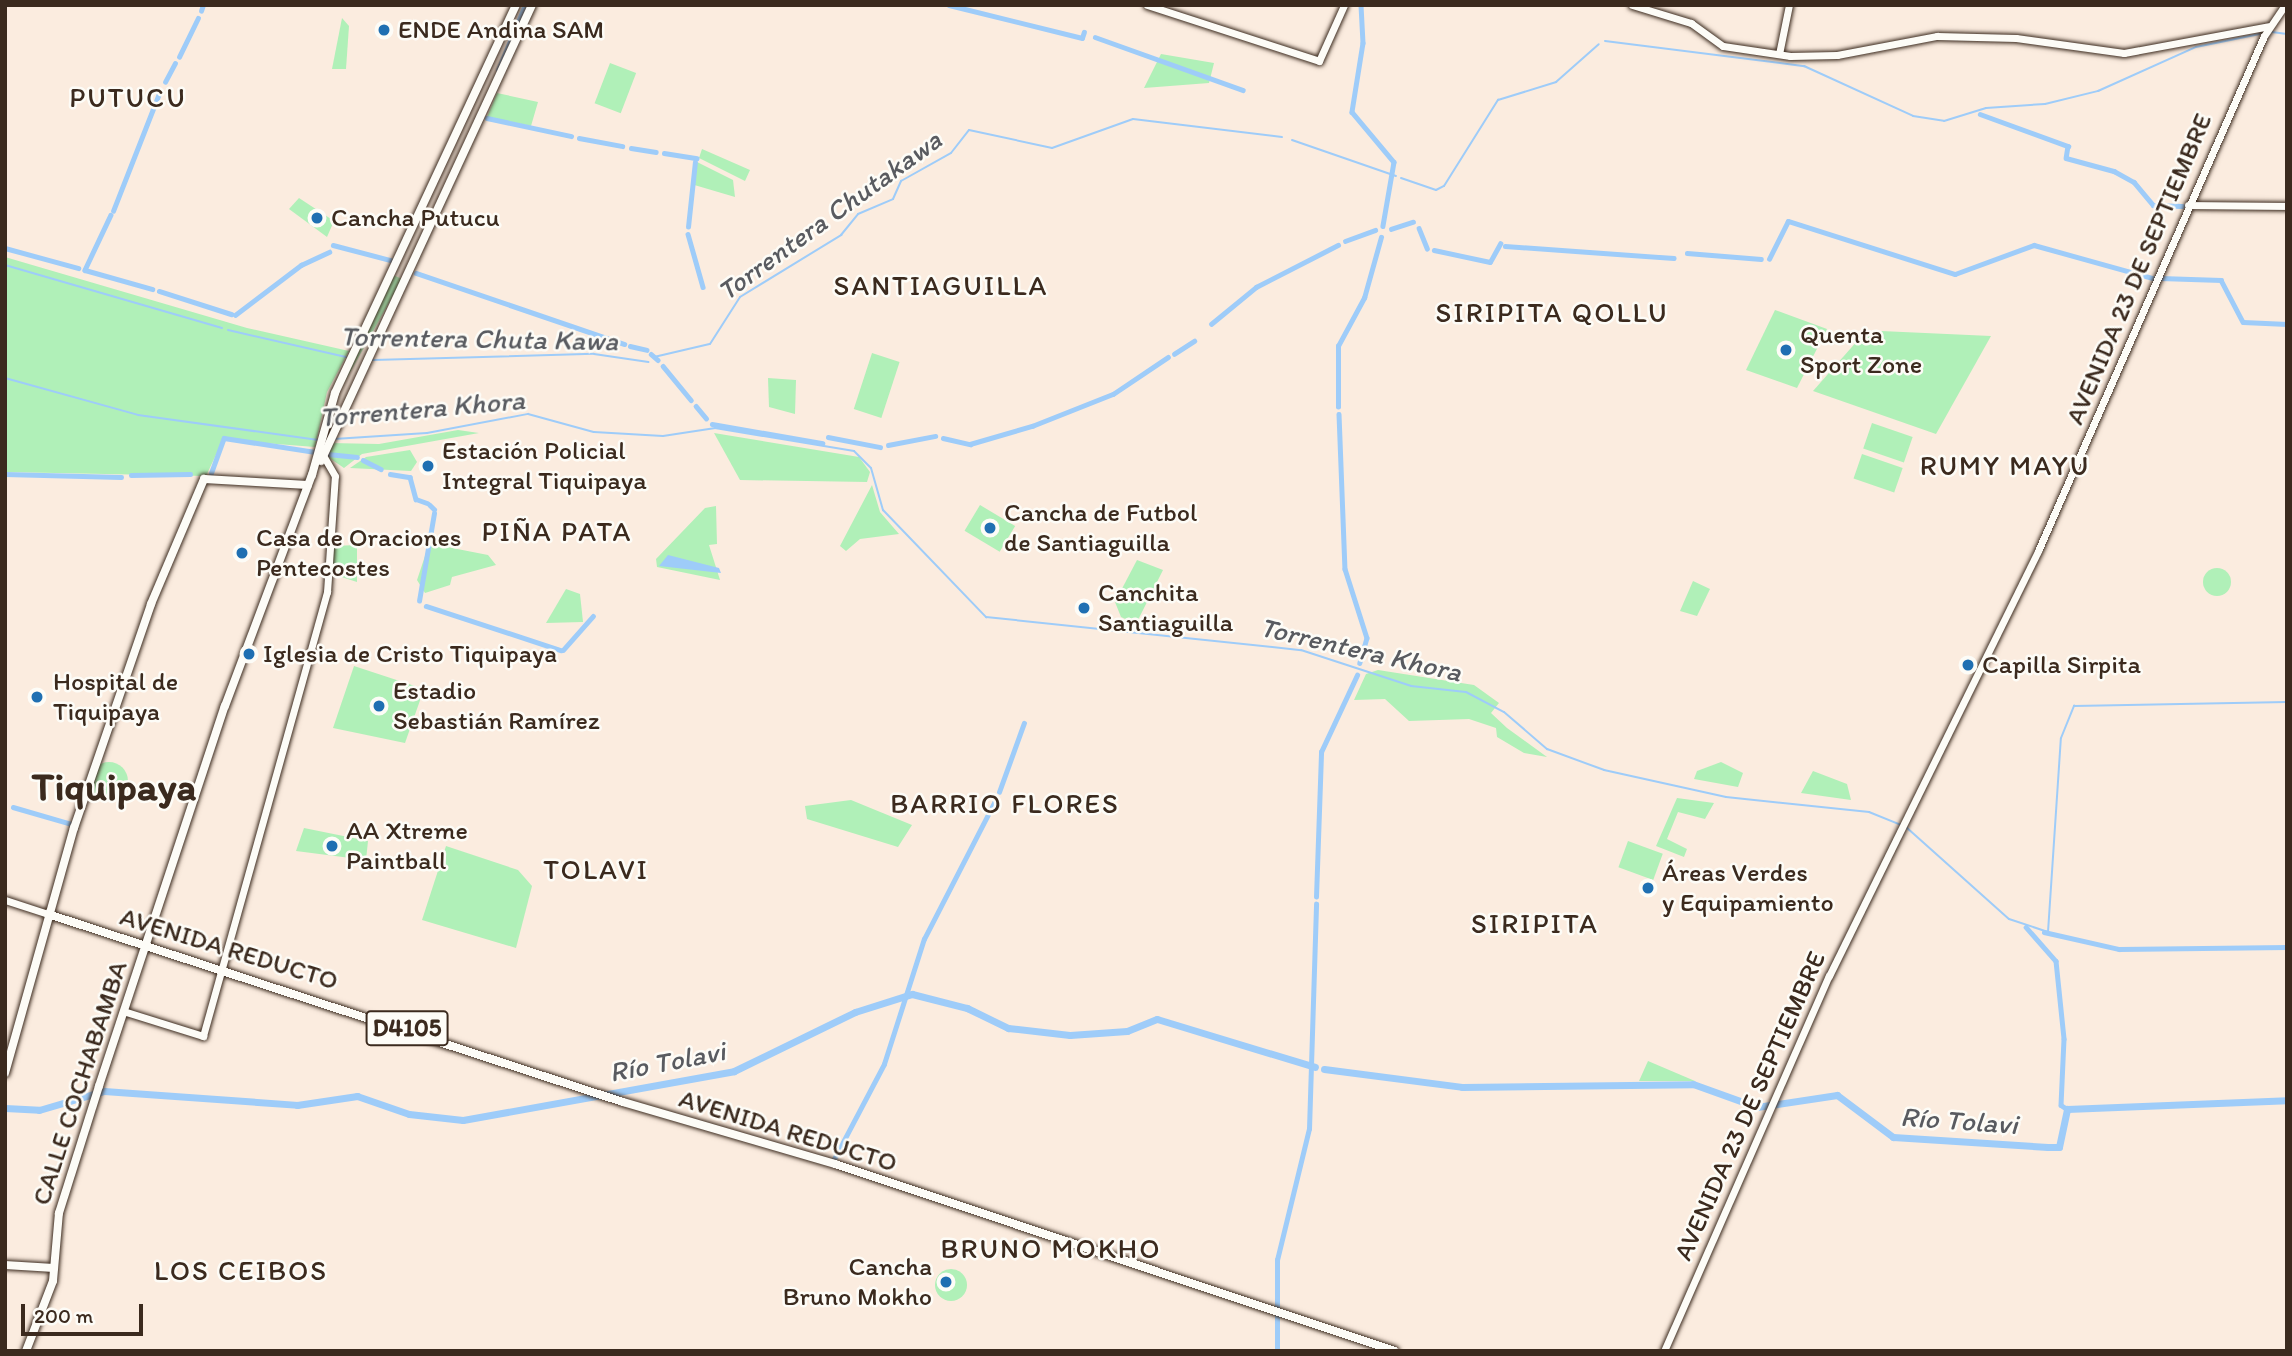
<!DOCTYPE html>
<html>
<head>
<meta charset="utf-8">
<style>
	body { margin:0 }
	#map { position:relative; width:2292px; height:1356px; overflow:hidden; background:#fbecdf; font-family:Itim,sans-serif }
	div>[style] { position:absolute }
	.green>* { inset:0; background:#b0f0b8; transform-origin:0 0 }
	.round { border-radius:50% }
	.water>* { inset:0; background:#9eccf9 }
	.stream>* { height:2px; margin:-1px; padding:0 1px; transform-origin:1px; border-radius:1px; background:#9eccf9 }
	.canal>* { height:4.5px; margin:-2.25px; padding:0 2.25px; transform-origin:2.25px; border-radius:2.25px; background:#9eccf9 }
	.river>* { height:7px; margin:-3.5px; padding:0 3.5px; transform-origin:3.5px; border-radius:3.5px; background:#9eccf9 }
	.roads { filter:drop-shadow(0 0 2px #3b2a1e) drop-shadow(0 0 2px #3b2a1e) }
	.secondary>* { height:7px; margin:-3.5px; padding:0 3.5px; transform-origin:3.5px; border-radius:3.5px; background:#fdfcf7 }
	.primary>* { height:8px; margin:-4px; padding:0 4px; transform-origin:4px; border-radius:4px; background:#fdfcf7 }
	.dots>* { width:19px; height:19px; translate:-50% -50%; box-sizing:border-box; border:4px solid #fdfcf7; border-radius:50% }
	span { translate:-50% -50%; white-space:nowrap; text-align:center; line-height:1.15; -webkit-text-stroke:5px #fdfcf7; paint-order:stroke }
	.shield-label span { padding:2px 5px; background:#fdfcf7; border:2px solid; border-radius:5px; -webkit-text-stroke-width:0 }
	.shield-label { font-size:24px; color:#3b2a1e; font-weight:700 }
	.poi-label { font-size:26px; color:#3b2a1e }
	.left { translate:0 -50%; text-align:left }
	.right { translate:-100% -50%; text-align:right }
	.street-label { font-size:26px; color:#3b2a1e }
	.neighbourhood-label { font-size:28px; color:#3b2a1e; letter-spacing:2px }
	.water-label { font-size:28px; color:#595b60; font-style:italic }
	.town-label { font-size:40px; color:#3b2a1e; font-weight:700 }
	.frame { position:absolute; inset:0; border:7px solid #3b2a1e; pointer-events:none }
	.scale { position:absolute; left:21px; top:1304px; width:122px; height:32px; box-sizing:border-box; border:4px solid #3b2a1e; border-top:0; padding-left:9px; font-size:21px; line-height:24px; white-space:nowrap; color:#3b2a1e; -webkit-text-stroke:5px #fdfcf7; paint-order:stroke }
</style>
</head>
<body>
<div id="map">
	<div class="green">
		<i style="clip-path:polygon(342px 18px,349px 26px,346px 69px,332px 69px)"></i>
		<i style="clip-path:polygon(1161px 54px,1214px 63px,1209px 83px,1144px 88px)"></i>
		<i style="left:610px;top:63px;width:28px;height:43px;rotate:21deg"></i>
		<i style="clip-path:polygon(497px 93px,538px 102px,531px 126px,487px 117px)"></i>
		<i style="clip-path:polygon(702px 149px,750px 170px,745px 181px,699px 158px)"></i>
		<i style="clip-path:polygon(697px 162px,733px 180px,735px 197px,691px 184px)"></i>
		<i style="clip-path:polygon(299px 198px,334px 221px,327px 237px,289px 209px)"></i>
		<i style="clip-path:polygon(5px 257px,247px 328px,349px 351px,327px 392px,315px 447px,223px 440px,206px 476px,5px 472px)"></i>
		<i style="clip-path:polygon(393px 275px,402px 279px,338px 394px)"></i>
		<i style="clip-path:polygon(1775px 310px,1827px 329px,1797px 388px,1746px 370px)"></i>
		<i style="clip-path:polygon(1866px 331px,1881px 331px,1991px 336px,1936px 434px,1813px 391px)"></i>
		<i style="left:872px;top:353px;width:29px;height:59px;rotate:18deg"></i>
		<i style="clip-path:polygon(768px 378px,796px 380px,795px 414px,769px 407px)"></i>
		<i style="left:1872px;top:423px;width:43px;height:27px;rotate:19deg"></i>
		<i style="clip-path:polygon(458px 430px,479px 433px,362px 454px,344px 468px,325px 455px,330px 443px,379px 444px)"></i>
		<i style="clip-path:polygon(714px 433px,859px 457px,870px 472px,867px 482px,740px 480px)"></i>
		<i style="clip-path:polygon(410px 450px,417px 462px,411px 471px,350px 468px,366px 457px)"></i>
		<i style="left:1862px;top:454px;width:43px;height:26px;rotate:19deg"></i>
		<i style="clip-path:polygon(872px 485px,880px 512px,899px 534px,860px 539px,846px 551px,840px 546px)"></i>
		<i style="left:980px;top:505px;width:41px;height:30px;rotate:31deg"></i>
		<i style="clip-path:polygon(716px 506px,717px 544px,709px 545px,720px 580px,657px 567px,656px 559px,705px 508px)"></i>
		<i style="clip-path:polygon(432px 535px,442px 546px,488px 555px,496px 565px,452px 577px,450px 585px,425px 593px,417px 580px)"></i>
		<i style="clip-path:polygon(357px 545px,357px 582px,332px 574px,333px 546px)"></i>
		<i style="clip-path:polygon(1137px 560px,1163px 570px,1136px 624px,1121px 617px,1115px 602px)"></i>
		<i class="round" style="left:2203px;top:568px;width:28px;height:28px"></i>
		<i style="clip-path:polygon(1693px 581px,1710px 589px,1697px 616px,1680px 611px)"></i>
		<i style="clip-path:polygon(566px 589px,580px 594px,583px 622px,546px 623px)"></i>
		<i style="clip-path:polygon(354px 666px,424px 689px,405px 743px,333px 728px)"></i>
		<i style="clip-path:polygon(1378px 670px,1474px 685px,1499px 703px,1491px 713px,1507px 728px,1547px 757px,1524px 753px,1497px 737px,1496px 728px,1469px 719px,1409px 721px,1385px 699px,1354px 700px,1366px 674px)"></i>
		<i style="clip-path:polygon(1721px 762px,1743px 773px,1738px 787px,1694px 779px,1697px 771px)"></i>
		<i class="round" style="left:90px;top:762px;width:38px;height:38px"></i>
		<i style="clip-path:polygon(1813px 771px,1847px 784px,1851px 800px,1801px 793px)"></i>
		<i style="clip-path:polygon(1677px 798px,1714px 803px,1705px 819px,1678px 812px,1667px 839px,1687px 849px,1684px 857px,1656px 846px)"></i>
		<i style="clip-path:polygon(851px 800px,912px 825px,898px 847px,807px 819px,805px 806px)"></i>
		<i style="clip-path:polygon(304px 828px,368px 841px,366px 860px,296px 851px)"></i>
		<i style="left:1628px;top:841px;width:37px;height:28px;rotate:20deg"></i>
		<i style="clip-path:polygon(446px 846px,518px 870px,532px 886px,516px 948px,422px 920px)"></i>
		<i style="clip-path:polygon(1648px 1061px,1695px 1081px,1639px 1081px)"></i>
		<i class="round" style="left:935px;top:1269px;width:32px;height:32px"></i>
	</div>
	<div class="water">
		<i style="clip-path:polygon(668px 555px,719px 568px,721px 573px,659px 566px)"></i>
	</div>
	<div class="stream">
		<i style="left:2272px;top:32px;width:15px;rotate:8deg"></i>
		<i style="left:1605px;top:41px;width:201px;rotate:7.2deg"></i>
		<i style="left:1804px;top:66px;width:120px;rotate:24.6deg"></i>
		<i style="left:1913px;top:116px;width:31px;rotate:9deg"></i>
		<i style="left:1944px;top:121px;width:44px;rotate:-17.2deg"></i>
		<i style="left:1986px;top:108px;width:59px;rotate:-3.9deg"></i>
		<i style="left:2045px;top:104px;width:55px;rotate:-13.8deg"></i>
		<i style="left:2098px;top:91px;width:107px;rotate:-24.2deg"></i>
		<i style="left:2196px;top:47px;width:65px;rotate:-11.5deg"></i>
		<i style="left:1292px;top:140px;width:110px;rotate:19.1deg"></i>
		<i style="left:1401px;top:178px;width:37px;rotate:19deg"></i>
		<i style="left:1436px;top:190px;width:9px;rotate:-27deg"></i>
		<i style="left:1444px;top:186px;width:102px;rotate:-57.9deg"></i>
		<i style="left:1498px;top:100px;width:61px;rotate:-17.2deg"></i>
		<i style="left:1556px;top:82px;width:57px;rotate:-41.5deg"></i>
		<i style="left:5px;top:265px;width:226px;rotate:16.2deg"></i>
		<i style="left:228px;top:330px;width:121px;rotate:12.9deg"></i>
		<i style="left:654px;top:357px;width:57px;rotate:-13.1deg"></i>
		<i style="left:710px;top:344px;width:56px;rotate:-57.4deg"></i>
		<i style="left:740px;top:297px;width:119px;rotate:-31.5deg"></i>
		<i style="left:841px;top:235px;width:27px;rotate:-51deg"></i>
		<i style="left:858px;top:214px;width:38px;rotate:-23deg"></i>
		<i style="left:893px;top:199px;width:20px;rotate:-66deg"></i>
		<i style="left:901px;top:181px;width:57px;rotate:-29.2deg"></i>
		<i style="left:951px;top:153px;width:29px;rotate:-52deg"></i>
		<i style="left:969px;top:130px;width:85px;rotate:12.2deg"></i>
		<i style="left:1052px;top:148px;width:86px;rotate:-19.7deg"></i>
		<i style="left:1133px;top:119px;width:150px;rotate:6.9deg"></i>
		<i style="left:373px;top:360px;width:221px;rotate:-1.6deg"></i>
		<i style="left:594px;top:354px;width:55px;rotate:8.4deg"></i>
		<i style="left:5px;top:378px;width:138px;rotate:15.5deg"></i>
		<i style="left:138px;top:415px;width:182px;rotate:7.9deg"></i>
		<i style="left:334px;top:439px;width:93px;rotate:-3.7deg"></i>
		<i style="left:427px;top:433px;width:103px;rotate:-10.7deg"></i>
		<i style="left:528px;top:414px;width:68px;rotate:15.3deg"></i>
		<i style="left:594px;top:432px;width:69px;rotate:3.3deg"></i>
		<i style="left:663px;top:436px;width:53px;rotate:-8.7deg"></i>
		<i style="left:715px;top:428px;width:141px;rotate:9.4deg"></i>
		<i style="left:854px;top:451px;width:24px;rotate:45deg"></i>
		<i style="left:871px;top:468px;width:44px;rotate:74.1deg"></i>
		<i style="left:883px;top:510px;width:149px;rotate:46.1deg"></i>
		<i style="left:986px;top:617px;width:317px;rotate:6deg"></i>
		<i style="left:1301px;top:650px;width:116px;rotate:18.1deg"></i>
		<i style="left:1411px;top:686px;width:55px;rotate:6.2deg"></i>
		<i style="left:1466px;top:692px;width:43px;rotate:27.8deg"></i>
		<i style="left:1504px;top:712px;width:57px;rotate:40.7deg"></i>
		<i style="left:1547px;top:749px;width:61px;rotate:20.2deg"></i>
		<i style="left:1604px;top:770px;width:125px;rotate:12.5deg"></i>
		<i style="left:1726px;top:797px;width:144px;rotate:6deg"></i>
		<i style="left:1869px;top:812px;width:35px;rotate:22deg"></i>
		<i style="left:1906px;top:827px;width:138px;rotate:41.8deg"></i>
		<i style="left:2009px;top:919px;width:41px;rotate:18.4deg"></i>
		<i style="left:2048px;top:932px;width:194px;rotate:-86.2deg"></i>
		<i style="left:2061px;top:738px;width:35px;rotate:-68deg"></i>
		<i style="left:2074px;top:706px;width:213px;rotate:-1.1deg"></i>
	</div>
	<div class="canal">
		<i style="left:949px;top:5px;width:137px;rotate:13.9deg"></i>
		<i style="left:1082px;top:38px;width:6px;rotate:-72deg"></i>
		<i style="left:1361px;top:5px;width:38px;rotate:87deg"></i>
		<i style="left:1363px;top:43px;width:70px;rotate:99.1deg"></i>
		<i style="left:1352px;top:112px;width:65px;rotate:50deg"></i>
		<i style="left:1394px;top:162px;width:65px;rotate:99.8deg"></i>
		<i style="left:201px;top:11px;width:6px;rotate:-72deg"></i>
		<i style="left:1095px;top:37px;width:157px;rotate:19.7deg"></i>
		<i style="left:179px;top:57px;width:43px;rotate:-64deg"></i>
		<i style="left:498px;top:70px;width:70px;rotate:-67.4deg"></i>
		<i style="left:165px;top:82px;width:21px;rotate:-62deg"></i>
		<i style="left:1980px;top:114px;width:94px;rotate:20deg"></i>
		<i style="left:2068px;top:146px;width:12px;rotate:99deg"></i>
		<i style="left:2066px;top:158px;width:50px;rotate:15.2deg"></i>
		<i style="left:2114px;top:171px;width:23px;rotate:29deg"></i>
		<i style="left:2134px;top:182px;width:30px;rotate:50deg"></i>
		<i style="left:2153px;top:205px;width:29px;rotate:2deg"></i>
		<i style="left:487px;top:118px;width:86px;rotate:12.1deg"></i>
		<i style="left:579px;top:138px;width:44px;rotate:10.5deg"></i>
		<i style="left:631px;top:148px;width:25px;rotate:9deg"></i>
		<i style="left:664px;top:153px;width:33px;rotate:9deg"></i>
		<i style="left:113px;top:211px;width:129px;rotate:-68.6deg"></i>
		<i style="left:111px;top:215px;width:61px;rotate:115.3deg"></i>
		<i style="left:85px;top:270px;width:70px;rotate:15.8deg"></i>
		<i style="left:688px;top:227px;width:65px;rotate:-83.9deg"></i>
		<i style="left:1419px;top:228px;width:22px;rotate:68deg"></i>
		<i style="left:1391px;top:229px;width:23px;rotate:-18deg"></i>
		<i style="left:688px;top:234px;width:55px;rotate:74.2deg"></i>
		<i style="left:1345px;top:241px;width:32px;rotate:-20deg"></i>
		<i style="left:333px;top:245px;width:63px;rotate:14.7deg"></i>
		<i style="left:1505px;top:246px;width:169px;rotate:4.1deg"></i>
		<i style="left:5px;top:248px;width:76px;rotate:15.3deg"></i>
		<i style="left:1434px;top:250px;width:57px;rotate:12.1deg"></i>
		<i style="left:1490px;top:262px;width:21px;rotate:-61deg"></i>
		<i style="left:1687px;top:253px;width:74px;rotate:4.6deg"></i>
		<i style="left:1769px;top:259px;width:42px;rotate:-63.4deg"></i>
		<i style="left:1788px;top:221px;width:175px;rotate:17.6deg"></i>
		<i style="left:1955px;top:274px;width:84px;rotate:-20.2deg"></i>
		<i style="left:2034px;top:245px;width:123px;rotate:15.6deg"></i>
		<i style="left:416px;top:273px;width:220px;rotate:18.8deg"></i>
		<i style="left:2160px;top:278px;width:61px;rotate:1.9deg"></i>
		<i style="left:2221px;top:280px;width:47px;rotate:62.4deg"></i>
		<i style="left:2243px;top:322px;width:44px;rotate:2.6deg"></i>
		<i style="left:159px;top:291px;width:76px;rotate:17.7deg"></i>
		<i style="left:235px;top:315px;width:83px;rotate:-37.1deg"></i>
		<i style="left:301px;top:265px;width:31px;rotate:-25deg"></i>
		<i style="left:1211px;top:324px;width:58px;rotate:-39.4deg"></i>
		<i style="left:1256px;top:287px;width:92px;rotate:-27.1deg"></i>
		<i style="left:630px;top:346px;width:17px;rotate:13deg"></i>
		<i style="left:651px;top:354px;width:9px;rotate:41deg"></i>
		<i style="left:1174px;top:354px;width:24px;rotate:-33deg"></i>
		<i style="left:663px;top:366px;width:44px;rotate:50.5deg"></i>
		<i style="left:696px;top:406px;width:16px;rotate:50deg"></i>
		<i style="left:1338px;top:407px;width:61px;rotate:-90deg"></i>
		<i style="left:1338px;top:346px;width:55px;rotate:-61.6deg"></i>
		<i style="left:1364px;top:298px;width:63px;rotate:-74.4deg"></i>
		<i style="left:1339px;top:414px;width:155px;rotate:87.8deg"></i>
		<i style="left:1345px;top:569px;width:72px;rotate:72.3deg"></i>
		<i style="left:1367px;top:638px;width:26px;rotate:106deg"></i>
		<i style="left:712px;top:424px;width:112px;rotate:9.8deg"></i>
		<i style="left:828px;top:437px;width:53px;rotate:10.9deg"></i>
		<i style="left:943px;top:438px;width:28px;rotate:13deg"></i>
		<i style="left:970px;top:444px;width:65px;rotate:-16.2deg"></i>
		<i style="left:1032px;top:426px;width:87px;rotate:-21.6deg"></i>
		<i style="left:1113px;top:394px;width:66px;rotate:-33.9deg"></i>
		<i style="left:888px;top:445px;width:48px;rotate:-10.8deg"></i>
		<i style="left:328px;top:454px;width:29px;rotate:6deg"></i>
		<i style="left:363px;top:460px;width:20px;rotate:27deg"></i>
		<i style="left:211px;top:473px;width:37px;rotate:-70deg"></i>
		<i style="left:224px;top:438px;width:92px;rotate:8.7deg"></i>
		<i style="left:5px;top:474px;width:116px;rotate:1.5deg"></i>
		<i style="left:390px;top:474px;width:20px;rotate:9deg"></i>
		<i style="left:410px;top:477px;width:23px;rotate:75deg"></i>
		<i style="left:416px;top:499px;width:12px;rotate:20deg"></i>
		<i style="left:131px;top:475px;width:59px;rotate:-1deg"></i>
		<i style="left:430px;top:505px;width:6px;rotate:45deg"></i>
		<i style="left:419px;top:601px;width:89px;rotate:-80.3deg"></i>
		<i style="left:426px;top:606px;width:142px;rotate:18.1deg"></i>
		<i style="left:563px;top:650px;width:45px;rotate:-48.6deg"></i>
		<i style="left:999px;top:792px;width:73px;rotate:-70.1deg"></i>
		<i style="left:13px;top:807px;width:61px;rotate:16.1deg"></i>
		<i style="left:1316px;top:897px;width:145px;rotate:-88deg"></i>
		<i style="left:1321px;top:752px;width:85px;rotate:-64.9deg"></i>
		<i style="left:2026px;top:927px;width:45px;rotate:48.6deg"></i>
		<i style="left:2056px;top:961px;width:78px;rotate:84.1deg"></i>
		<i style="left:2064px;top:1039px;width:66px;rotate:92.6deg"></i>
		<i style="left:2061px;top:1105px;width:7px;rotate:34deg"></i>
		<i style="left:2044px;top:932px;width:77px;rotate:12.8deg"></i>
		<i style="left:2119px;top:949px;width:168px;rotate:-0.7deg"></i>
		<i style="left:834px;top:1159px;width:107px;rotate:-62.2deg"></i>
		<i style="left:884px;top:1064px;width:131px;rotate:-72.3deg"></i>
		<i style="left:924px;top:939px;width:155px;rotate:-62.8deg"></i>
		<i style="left:1277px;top:1351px;width:91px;rotate:-90deg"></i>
		<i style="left:1277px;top:1260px;width:135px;rotate:-76.3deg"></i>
		<i style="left:1309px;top:1129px;width:225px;rotate:-88.2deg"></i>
	</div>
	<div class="river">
		<i style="left:1324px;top:1069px;width:139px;rotate:7.4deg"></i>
		<i style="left:1462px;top:1087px;width:231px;rotate:-0.7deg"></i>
		<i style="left:1693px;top:1084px;width:68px;rotate:19.8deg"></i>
		<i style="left:1757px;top:1107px;width:81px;rotate:-8.5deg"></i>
		<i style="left:1837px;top:1095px;width:70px;rotate:36.9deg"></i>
		<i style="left:1893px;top:1137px;width:155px;rotate:3.7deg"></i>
		<i style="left:2048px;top:1147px;width:11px"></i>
		<i style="left:2059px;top:1147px;width:39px;rotate:-78deg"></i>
		<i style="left:2067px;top:1109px;width:220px;rotate:-2.3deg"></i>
		<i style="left:5px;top:1108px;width:34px;rotate:3deg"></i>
		<i style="left:39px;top:1110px;width:68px;rotate:-16.3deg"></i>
		<i style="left:104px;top:1091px;width:194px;rotate:4.1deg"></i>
		<i style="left:297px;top:1105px;width:61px;rotate:-8.5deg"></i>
		<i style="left:357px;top:1096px;width:55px;rotate:19.1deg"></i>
		<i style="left:409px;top:1114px;width:54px;rotate:6.3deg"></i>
		<i style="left:463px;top:1120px;width:275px;rotate:-10.2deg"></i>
		<i style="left:734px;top:1071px;width:135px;rotate:-26deg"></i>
		<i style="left:855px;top:1012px;width:60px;rotate:-17.5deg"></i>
		<i style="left:912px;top:994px;width:57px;rotate:14.3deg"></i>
		<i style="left:967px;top:1008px;width:46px;rotate:26deg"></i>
		<i style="left:1008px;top:1028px;width:62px;rotate:6.4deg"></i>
		<i style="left:1070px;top:1035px;width:57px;rotate:-4deg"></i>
		<i style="left:1127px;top:1031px;width:32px;rotate:-22deg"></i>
		<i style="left:1157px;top:1019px;width:165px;rotate:16.9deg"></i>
	</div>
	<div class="roads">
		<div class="secondary">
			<i style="left:1147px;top:5px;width:181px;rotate:18deg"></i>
			<i style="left:1319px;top:61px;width:61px;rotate:-65.9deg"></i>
			<i style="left:1632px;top:5px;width:62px;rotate:17deg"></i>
			<i style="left:1691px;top:23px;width:39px;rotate:36deg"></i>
			<i style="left:1723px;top:46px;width:68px;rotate:8.5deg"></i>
			<i style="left:1790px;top:56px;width:47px;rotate:-1.2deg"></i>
			<i style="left:1837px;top:55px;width:102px;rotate:-10.8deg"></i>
			<i style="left:1937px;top:36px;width:79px;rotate:1.5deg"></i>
			<i style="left:2016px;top:38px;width:109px;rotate:7.9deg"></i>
			<i style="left:2124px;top:53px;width:147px;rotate:-10.5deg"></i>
			<i style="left:1779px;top:54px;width:50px;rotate:-78.5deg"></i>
			<i style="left:2188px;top:205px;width:99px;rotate:0.6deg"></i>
			<i style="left:5px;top:900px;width:45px;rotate:18deg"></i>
			<i style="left:126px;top:1012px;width:81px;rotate:17.3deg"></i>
			<i style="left:203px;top:1036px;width:461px;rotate:-74.4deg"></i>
			<i style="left:327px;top:592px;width:116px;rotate:-86.1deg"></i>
			<i style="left:335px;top:476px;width:24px;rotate:-120deg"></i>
			<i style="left:1664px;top:1351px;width:410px;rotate:-66.3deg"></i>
			<i style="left:1829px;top:976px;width:474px;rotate:-63.8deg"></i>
			<i style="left:2038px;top:551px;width:562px;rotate:-66.31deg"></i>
			<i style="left:2264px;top:36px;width:37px;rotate:-56deg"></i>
		</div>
		<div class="primary">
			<i style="left:321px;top:461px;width:502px;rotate:-65.17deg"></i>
			<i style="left:48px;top:914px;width:605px;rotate:18.11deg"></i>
			<i style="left:623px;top:1102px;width:221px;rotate:16.3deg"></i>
			<i style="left:835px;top:1164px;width:590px;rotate:18.47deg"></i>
			<i style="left:5px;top:1073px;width:255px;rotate:-74.3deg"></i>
			<i style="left:74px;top:828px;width:237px;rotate:-71deg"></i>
			<i style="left:151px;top:604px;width:136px;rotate:-67deg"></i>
			<i style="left:204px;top:479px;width:104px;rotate:3.3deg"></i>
			<i style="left:5px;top:1265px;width:49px;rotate:3.5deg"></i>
			<i style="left:26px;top:1351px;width:75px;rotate:-68.9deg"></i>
			<i style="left:53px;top:1281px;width:68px;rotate:-85deg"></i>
			<i style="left:59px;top:1213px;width:133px;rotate:-72.5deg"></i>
			<i style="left:99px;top:1086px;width:400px;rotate:-71.7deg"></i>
			<i style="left:225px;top:706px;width:247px;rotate:-69.4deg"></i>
			<i style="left:312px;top:475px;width:85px;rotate:-74.3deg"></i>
			<i style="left:335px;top:393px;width:428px;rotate:-65deg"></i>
		</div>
	</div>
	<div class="dots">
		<i style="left:384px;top:30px;background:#1f6fb2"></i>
		<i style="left:317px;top:218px;background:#1f6fb2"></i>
		<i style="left:1786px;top:350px;background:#1f6fb2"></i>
		<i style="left:428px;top:466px;background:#1f6fb2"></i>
		<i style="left:990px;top:528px;background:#1f6fb2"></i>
		<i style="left:242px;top:553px;background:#1f6fb2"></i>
		<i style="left:1084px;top:608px;background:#1f6fb2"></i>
		<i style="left:249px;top:654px;background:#1f6fb2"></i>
		<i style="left:1968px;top:665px;background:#1f6fb2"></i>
		<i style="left:37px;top:697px;background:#1f6fb2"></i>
		<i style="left:379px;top:706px;background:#1f6fb2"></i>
		<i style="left:332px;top:846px;background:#1f6fb2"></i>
		<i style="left:1648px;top:888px;background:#1f6fb2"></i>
		<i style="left:946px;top:1282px;background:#1f6fb2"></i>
	</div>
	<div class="shield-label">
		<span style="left:407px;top:1028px">D4105</span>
	</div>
	<div class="poi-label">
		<span class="left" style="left:398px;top:30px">ENDE Andina SAM</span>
		<span class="left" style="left:331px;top:218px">Cancha Putucu</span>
		<span class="left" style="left:1800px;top:350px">Quenta<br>Sport Zone</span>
		<span class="left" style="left:442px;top:466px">Estación Policial<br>Integral Tiquipaya</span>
		<span class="left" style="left:1004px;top:528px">Cancha de Futbol<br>de Santiaguilla</span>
		<span class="left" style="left:256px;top:553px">Casa de Oraciones<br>Pentecostes</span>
		<span class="left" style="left:1098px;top:608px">Canchita<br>Santiaguilla</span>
		<span class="left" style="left:263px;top:654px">Iglesia de Cristo Tiquipaya</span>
		<span class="left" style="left:1982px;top:665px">Capilla Sirpita</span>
		<span class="left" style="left:53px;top:697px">Hospital de<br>Tiquipaya</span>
		<span class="left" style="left:393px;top:706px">Estadio<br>Sebastián Ramírez</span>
		<span class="left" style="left:346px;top:846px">AA Xtreme<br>Paintball</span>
		<span class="left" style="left:1662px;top:888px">Áreas Verdes<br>y Equipamiento</span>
		<span class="right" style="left:932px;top:1282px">Cancha<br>Bruno Mokho</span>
	</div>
	<div class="street-label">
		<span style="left:2139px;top:269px;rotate:-67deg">AVENIDA 23 DE SEPTIEMBRE</span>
		<span style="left:229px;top:949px;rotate:17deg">AVENIDA REDUCTO</span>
		<span style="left:80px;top:1083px;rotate:-72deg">CALLE COCHABAMBA</span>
		<span style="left:1750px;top:1106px;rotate:-66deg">AVENIDA 23 DE SEPTIEMBRE</span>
		<span style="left:788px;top:1131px;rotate:17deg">AVENIDA REDUCTO</span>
	</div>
	<div class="neighbourhood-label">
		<span style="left:128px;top:97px">PUTUCU</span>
		<span style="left:941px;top:285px">SANTIAGUILLA</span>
		<span style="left:1552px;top:312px">SIRIPITA QOLLU</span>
		<span style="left:2005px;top:465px">RUMY MAYU</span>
		<span style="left:557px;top:531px">PIÑA PATA</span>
		<span style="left:1005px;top:803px">BARRIO FLORES</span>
		<span style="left:596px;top:869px">TOLAVI</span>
		<span style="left:1535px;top:923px">SIRIPITA</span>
		<span style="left:1051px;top:1248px">BRUNO MOKHO</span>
		<span style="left:241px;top:1270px">LOS CEIBOS</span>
	</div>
	<div class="water-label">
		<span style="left:829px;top:215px;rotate:-36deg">Torrentera Chutakawa</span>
		<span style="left:479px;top:338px;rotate:1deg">Torrentera Chuta Kawa</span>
		<span style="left:422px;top:408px;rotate:-5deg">Torrentera Khora</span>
		<span style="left:1361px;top:649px;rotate:13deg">Torrentera Khora</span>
		<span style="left:667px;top:1061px;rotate:-11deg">Río Tolavi</span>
		<span style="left:1959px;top:1120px;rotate:4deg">Río Tolavi</span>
	</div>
	<div class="town-label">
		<span style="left:114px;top:786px">Tiquipaya</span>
	</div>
	<div class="frame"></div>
	<div class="scale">200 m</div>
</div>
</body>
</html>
